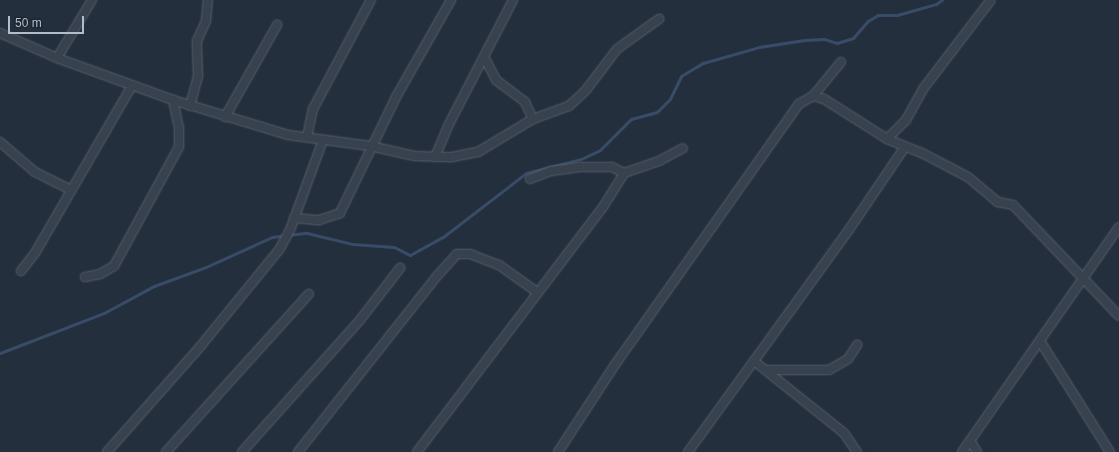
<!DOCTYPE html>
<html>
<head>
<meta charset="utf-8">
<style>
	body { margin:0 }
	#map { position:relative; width:1119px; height:452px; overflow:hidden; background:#242f3e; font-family:Helvetica,sans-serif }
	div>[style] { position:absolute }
	.stream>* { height:3px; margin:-1.5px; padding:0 1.5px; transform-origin:1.5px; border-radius:1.5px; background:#394c67 }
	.roads { filter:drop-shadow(0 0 1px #565f6c) drop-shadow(0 0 1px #565f6c) }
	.minor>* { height:8px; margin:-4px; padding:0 4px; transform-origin:4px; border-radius:4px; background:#38414e }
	span { translate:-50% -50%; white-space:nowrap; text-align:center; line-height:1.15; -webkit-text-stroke:3.5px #1d2633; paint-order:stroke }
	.scale { position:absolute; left:8px; top:16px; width:76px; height:18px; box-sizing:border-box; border:2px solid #b4bcc9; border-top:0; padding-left:5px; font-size:12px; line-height:14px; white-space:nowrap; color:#b4bcc9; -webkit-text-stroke:3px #1d2633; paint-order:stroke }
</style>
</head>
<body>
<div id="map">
	<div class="stream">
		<i style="left:0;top:353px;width:111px;rotate:-21deg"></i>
		<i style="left:104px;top:313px;width:57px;rotate:-28.4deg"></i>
		<i style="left:154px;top:286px;width:55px;rotate:-20.1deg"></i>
		<i style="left:206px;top:267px;width:72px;rotate:-24.4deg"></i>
		<i style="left:272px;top:237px;width:35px;rotate:-7deg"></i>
		<i style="left:307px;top:233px;width:46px;rotate:13.7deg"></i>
		<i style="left:352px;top:244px;width:42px;rotate:4.1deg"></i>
		<i style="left:394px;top:247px;width:18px;rotate:27deg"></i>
		<i style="left:410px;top:255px;width:38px;rotate:-29deg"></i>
		<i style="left:443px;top:237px;width:105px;rotate:-37.6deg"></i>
		<i style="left:526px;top:173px;width:57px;rotate:-14.3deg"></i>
		<i style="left:581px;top:159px;width:21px;rotate:-25deg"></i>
		<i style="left:600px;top:150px;width:44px;rotate:-45deg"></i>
		<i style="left:631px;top:119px;width:27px;rotate:-15deg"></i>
		<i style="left:657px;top:112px;width:18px;rotate:-45deg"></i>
		<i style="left:670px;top:99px;width:25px;rotate:-64deg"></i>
		<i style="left:681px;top:76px;width:26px;rotate:-31deg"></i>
		<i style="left:703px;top:63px;width:58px;rotate:-15.9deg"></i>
		<i style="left:759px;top:47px;width:46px;rotate:-8.8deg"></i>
		<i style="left:804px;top:40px;width:20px;rotate:-3deg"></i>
		<i style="left:824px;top:39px;width:14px;rotate:17deg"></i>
		<i style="left:837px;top:43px;width:17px;rotate:-17deg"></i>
		<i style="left:853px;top:38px;width:23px;rotate:-49deg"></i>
		<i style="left:868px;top:21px;width:12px;rotate:-31deg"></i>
		<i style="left:878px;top:15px;width:19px"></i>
		<i style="left:897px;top:15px;width:41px;rotate:-15.8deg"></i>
		<i style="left:936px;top:4px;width:7px;rotate:-34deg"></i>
	</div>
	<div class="roads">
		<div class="minor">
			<i style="left:0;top:33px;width:62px;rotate:23.7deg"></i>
			<i style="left:57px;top:58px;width:123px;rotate:19.9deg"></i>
			<i style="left:173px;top:100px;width:120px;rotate:16.9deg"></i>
			<i style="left:288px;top:135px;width:83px;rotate:7.6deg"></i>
			<i style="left:370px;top:146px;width:45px;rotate:12.8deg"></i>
			<i style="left:414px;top:156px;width:38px;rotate:2deg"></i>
			<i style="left:452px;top:157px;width:26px;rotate:-11deg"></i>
			<i style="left:478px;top:152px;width:64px;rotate:-31deg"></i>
			<i style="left:533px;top:119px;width:38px;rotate:-20deg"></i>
			<i style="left:569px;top:106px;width:23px;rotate:-43deg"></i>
			<i style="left:586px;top:90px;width:51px;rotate:-52.9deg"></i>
			<i style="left:617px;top:49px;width:52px;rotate:-35.5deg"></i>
			<i style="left:484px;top:57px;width:26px;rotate:62deg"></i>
			<i style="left:496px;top:80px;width:36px;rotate:37deg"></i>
			<i style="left:525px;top:102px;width:19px;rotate:65deg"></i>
			<i style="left:57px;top:58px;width:68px;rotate:-58.9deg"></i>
			<i style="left:813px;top:96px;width:44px;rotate:-50.5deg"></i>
			<i style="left:190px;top:106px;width:31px;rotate:-75deg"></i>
			<i style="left:198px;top:76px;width:35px;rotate:-92deg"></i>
			<i style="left:197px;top:41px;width:22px;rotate:-66deg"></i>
			<i style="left:206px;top:21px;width:21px;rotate:-85deg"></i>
			<i style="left:225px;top:117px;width:106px;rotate:-60.5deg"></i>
			<i style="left:307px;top:137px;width:29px;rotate:-78deg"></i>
			<i style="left:313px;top:109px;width:123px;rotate:-62deg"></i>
			<i style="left:887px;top:139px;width:27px;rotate:-45deg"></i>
			<i style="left:906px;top:120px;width:35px;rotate:-61deg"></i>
			<i style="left:923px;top:89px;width:111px;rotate:-52.7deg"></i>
			<i style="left:0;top:142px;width:46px;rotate:40.6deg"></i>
			<i style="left:35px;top:172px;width:40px;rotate:26.6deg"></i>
			<i style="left:435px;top:157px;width:34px;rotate:-67deg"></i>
			<i style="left:448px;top:126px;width:142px;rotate:-62.7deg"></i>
			<i style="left:530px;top:179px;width:22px;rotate:-21deg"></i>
			<i style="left:551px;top:171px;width:29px;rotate:-8deg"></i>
			<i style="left:580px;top:167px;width:32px"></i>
			<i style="left:612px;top:167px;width:13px;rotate:27deg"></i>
			<i style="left:624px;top:173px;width:37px;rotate:-19deg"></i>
			<i style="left:659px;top:161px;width:27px;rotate:-28deg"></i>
			<i style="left:294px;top:218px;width:25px;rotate:5deg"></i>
			<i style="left:319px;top:220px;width:22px;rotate:-18deg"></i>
			<i style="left:340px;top:213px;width:129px;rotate:-64.2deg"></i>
			<i style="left:396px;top:97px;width:112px;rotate:-60.4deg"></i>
			<i style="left:21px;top:271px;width:23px;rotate:-52deg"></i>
			<i style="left:35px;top:253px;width:193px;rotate:-59.9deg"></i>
			<i style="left:85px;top:277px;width:15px;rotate:-11deg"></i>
			<i style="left:100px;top:274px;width:16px;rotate:-30deg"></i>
			<i style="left:114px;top:266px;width:136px;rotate:-61.4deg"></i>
			<i style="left:179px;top:147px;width:19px;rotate:-90deg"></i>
			<i style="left:179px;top:128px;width:29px;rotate:-102deg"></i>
			<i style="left:1040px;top:341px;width:131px;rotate:57.8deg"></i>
			<i style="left:754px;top:361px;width:115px;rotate:38.7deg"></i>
			<i style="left:844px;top:433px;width:23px;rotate:56deg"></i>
			<i style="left:767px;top:370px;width:62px"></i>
			<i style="left:829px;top:370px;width:22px;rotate:-30deg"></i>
			<i style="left:848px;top:359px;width:17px;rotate:-57deg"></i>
			<i style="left:971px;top:442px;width:12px;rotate:59deg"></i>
			<i style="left:107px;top:452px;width:139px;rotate:-48.5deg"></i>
			<i style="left:199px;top:348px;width:127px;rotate:-50.8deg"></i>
			<i style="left:279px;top:250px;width:23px;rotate:-61deg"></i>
			<i style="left:290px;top:230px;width:96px;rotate:-69.9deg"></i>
			<i style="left:166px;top:452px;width:213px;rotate:-47.9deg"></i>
			<i style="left:242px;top:452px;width:177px;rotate:-48.2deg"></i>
			<i style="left:360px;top:320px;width:66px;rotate:-52.4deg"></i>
			<i style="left:298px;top:452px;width:226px;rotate:-51.7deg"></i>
			<i style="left:438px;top:275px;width:28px;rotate:-48deg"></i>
			<i style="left:457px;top:254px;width:13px"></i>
			<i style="left:470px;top:254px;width:31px;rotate:21deg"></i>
			<i style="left:499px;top:265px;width:47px;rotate:35.4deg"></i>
			<i style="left:417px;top:452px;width:308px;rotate:-52.8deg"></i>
			<i style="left:603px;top:207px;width:40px;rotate:-58deg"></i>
			<i style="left:558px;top:452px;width:103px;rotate:-56.9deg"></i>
			<i style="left:614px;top:366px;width:321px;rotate:-54.8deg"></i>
			<i style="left:799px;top:104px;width:16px;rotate:-30deg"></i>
			<i style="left:813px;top:96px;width:11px;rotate:15deg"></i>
			<i style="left:824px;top:99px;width:75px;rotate:32.4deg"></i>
			<i style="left:887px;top:139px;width:38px;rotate:22deg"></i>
			<i style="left:922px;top:153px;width:52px;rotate:27.6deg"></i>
			<i style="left:968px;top:177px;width:39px;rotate:40deg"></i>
			<i style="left:998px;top:202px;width:15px;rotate:11deg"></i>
			<i style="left:1013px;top:205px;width:153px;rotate:46.3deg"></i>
			<i style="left:688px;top:452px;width:269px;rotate:-54.1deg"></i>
			<i style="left:846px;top:234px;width:105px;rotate:-55.9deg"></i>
			<i style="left:962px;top:452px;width:274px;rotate:-55.1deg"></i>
		</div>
	</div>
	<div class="scale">50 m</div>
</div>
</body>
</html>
